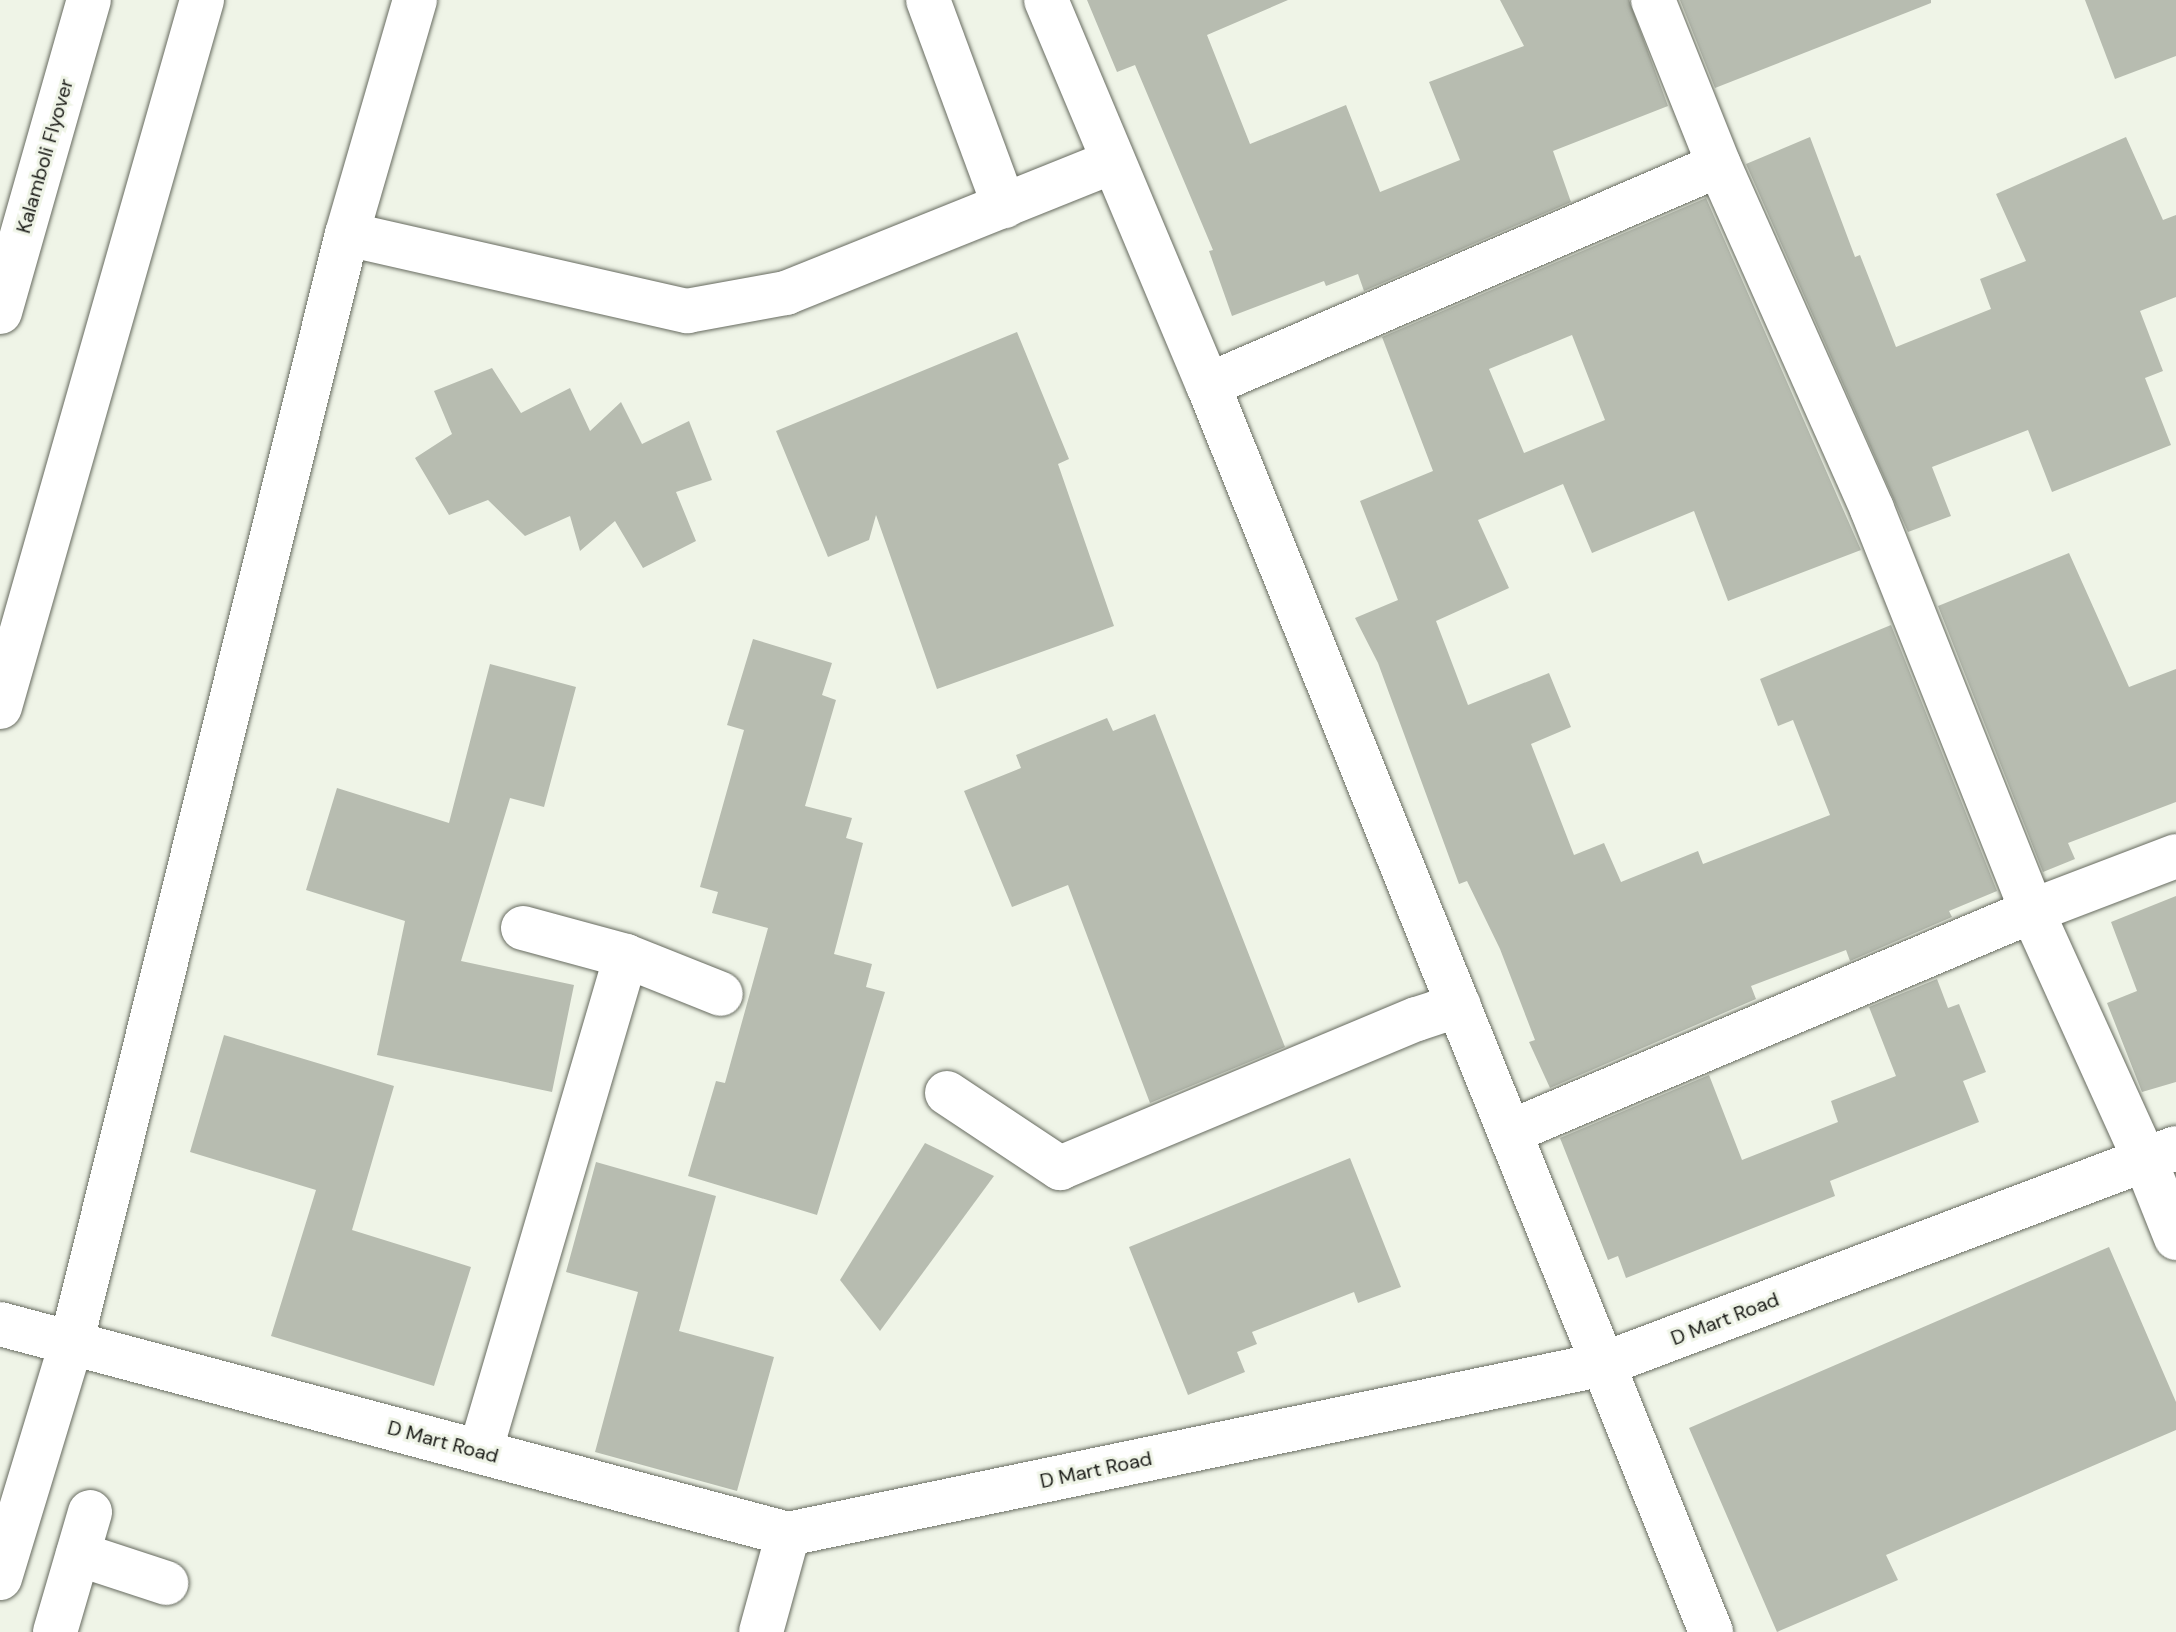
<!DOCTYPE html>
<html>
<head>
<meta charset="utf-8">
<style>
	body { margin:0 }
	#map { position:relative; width:2176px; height:1632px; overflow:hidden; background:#eff4e7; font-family:"DM Sans",sans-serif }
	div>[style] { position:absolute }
	.building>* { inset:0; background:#b7bcb0 }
	.roads { filter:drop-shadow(0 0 2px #676b60) drop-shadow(0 0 2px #676b60) }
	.minor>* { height:44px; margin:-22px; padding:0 22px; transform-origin:22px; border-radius:22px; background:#fff }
	.major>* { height:44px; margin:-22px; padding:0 22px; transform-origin:22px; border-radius:22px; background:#fff }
	.highway>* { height:44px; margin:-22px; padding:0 22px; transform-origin:22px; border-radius:22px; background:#fff }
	span { translate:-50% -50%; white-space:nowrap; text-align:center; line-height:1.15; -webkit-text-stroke:6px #eff4e7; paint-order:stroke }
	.street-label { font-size:20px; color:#1c1d19 }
</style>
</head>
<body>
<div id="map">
	<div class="building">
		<i style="clip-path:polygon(1087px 0,1288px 0,1207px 35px,1250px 144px,1346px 105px,1380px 192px,1460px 160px,1429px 82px,1524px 46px,1500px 0,1629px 0,1668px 106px,1553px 151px,1571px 202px,1364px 291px,1358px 274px,1326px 286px,1324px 281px,1232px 316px,1209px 251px,1213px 250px,1135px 65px,1117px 72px)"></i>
		<i style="clip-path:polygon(1680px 0,1931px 0,1931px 3px,1715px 88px)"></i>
		<i style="clip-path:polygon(2085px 0,2176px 0,2176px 56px,2115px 79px)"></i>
		<i style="clip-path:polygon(1810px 137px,1855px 257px,1860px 255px,1896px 347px,1991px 309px,1980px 279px,2026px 261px,1996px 194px,2126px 137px,2163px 220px,2176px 215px,2176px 297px,2140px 311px,2163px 371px,2145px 378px,2171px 445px,2052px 492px,2028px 430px,1932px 467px,1951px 516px,1908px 532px,1746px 164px)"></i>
		<i style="clip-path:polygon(evenodd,1706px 198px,1861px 550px,1728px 601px,1694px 511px,1592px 553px,1563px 484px,1478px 520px,1509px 588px,1436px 621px,1468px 705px,1549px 673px,1571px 727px,1531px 744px,1574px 855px,1604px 843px,1621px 882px,1698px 851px,1703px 864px,1830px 815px,1793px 720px,1778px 726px,1760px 679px,1891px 625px,1997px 891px,1949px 911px,1952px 917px,1850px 961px,1846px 950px,1751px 986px,1756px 999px,1550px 1088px,1529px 1042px,1535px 1040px,1500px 949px,1467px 881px,1459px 884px,1378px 663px,1355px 618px,1398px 600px,1360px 501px,1433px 471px,1382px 337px,1706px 198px,1572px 335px,1605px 420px,1524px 453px,1489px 369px,1572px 335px)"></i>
		<i style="clip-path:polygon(1017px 332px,1069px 459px,1058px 464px,1114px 626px,937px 689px,876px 515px,869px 540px,828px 557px,776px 431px)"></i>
		<i style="clip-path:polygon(492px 368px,521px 413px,570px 388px,590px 431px,621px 402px,642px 444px,689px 421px,712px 480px,676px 492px,696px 541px,643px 568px,615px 521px,580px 551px,570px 516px,525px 536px,488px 500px,449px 515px,415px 458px,452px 434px,434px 391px)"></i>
		<i style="clip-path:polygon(2069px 553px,2129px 687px,2176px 669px,2176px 802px,2068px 843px,2075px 859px,2043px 872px,1938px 606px)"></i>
		<i style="clip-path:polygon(753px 639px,832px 663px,822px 695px,836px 700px,805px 806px,852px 818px,846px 838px,863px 843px,834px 954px,872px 964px,866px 987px,885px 992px,817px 1215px,688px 1176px,716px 1081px,725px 1083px,768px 928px,712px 913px,718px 892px,700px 887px,744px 730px,727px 725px)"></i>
		<i style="clip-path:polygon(490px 664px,576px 687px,544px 807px,510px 798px,461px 961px,574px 985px,552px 1092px,377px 1055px,405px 921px,306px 890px,337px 788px,449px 823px)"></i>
		<i style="clip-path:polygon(1155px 714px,1285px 1047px,1150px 1103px,1068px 885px,1012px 907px,964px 791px,1021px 768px,1016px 755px,1107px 718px,1113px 731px)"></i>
		<i style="clip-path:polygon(2176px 896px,2176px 1082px,2142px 1092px,2107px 1003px,2137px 991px,2111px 922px)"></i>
		<i style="clip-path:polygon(1937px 979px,1948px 1008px,1959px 1004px,1986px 1072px,1963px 1081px,1979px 1122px,1830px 1181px,1835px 1196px,1626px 1278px,1618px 1256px,1608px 1260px,1560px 1138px,1709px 1075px,1742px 1160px,1838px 1122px,1831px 1101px,1896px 1076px,1869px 1007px)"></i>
		<i style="clip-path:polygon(224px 1035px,394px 1086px,352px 1230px,471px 1267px,434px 1386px,271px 1336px,316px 1190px,190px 1152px)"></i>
		<i style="clip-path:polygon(925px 1143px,994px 1176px,880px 1331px,840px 1280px)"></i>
		<i style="clip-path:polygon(1350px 1158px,1401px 1287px,1358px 1303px,1354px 1292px,1252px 1332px,1257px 1344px,1237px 1352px,1245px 1372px,1188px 1395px,1129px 1247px)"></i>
		<i style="clip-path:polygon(596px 1162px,716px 1196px,679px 1331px,774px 1357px,737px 1491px,595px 1452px,638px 1292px,566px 1272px)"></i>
		<i style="clip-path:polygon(2109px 1247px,2176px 1402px,2176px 1430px,1886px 1555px,1898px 1580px,1777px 1632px,1689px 1428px)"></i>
	</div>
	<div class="roads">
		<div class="minor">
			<i style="left:928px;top:0;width:220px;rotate:69.7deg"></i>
			<i style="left:1046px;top:0;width:418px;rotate:67.2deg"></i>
			<i style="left:1208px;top:385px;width:1345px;rotate:68.03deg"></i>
			<i style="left:1653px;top:0;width:178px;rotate:68.2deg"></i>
			<i style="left:1719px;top:165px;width:376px;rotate:66deg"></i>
			<i style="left:1872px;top:509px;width:433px;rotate:68.3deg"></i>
			<i style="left:2032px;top:911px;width:273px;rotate:65.6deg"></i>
			<i style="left:2145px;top:1160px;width:84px;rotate:68.3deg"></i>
			<i style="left:347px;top:234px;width:349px;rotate:12.8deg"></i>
			<i style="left:687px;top:311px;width:101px;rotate:-10.3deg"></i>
			<i style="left:786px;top:293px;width:351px;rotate:-21.9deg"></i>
			<i style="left:1208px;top:385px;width:556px;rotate:-23.29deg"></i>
			<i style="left:523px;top:928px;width:107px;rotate:15.2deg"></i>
			<i style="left:947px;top:1093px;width:136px;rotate:33.6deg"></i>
			<i style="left:1060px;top:1168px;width:387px;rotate:-22.7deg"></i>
			<i style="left:1417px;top:1019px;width:44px;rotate:-18.4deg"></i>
			<i style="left:1510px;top:1132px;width:567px;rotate:-22.95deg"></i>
			<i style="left:2032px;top:911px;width:154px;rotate:-20.9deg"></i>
			<i style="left:480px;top:1452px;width:517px;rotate:-73.6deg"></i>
			<i style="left:626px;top:956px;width:102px;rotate:21.8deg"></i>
			<i style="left:78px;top:1554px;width:93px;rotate:18.2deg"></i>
			<i style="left:0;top:1578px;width:245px;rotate:-73.1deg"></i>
			<i style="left:71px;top:1344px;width:1144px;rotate:-76.04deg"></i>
			<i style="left:347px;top:234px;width:244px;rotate:-73.8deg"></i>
			<i style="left:55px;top:1632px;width:125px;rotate:-73.7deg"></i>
			<i style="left:761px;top:1632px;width:102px;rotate:-74.6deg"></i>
		</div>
		<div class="major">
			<i style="left:0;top:1324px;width:816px;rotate:14.92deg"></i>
			<i style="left:788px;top:1534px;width:834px;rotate:-11.77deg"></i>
			<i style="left:1604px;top:1364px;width:611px;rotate:-20.69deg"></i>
		</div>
		<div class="highway">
			<i style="left:0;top:312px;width:324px;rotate:-74.1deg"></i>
			<i style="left:0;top:707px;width:735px;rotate:-74.05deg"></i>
		</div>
	</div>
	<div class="street-label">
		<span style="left:45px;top:156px;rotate:-74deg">Kalamboli Flyover</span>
		<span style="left:1725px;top:1319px;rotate:-21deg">D Mart Road</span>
		<span style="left:443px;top:1442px;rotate:15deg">D Mart Road</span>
		<span style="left:1096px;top:1470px;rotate:-12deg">D Mart Road</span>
	</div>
</div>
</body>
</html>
